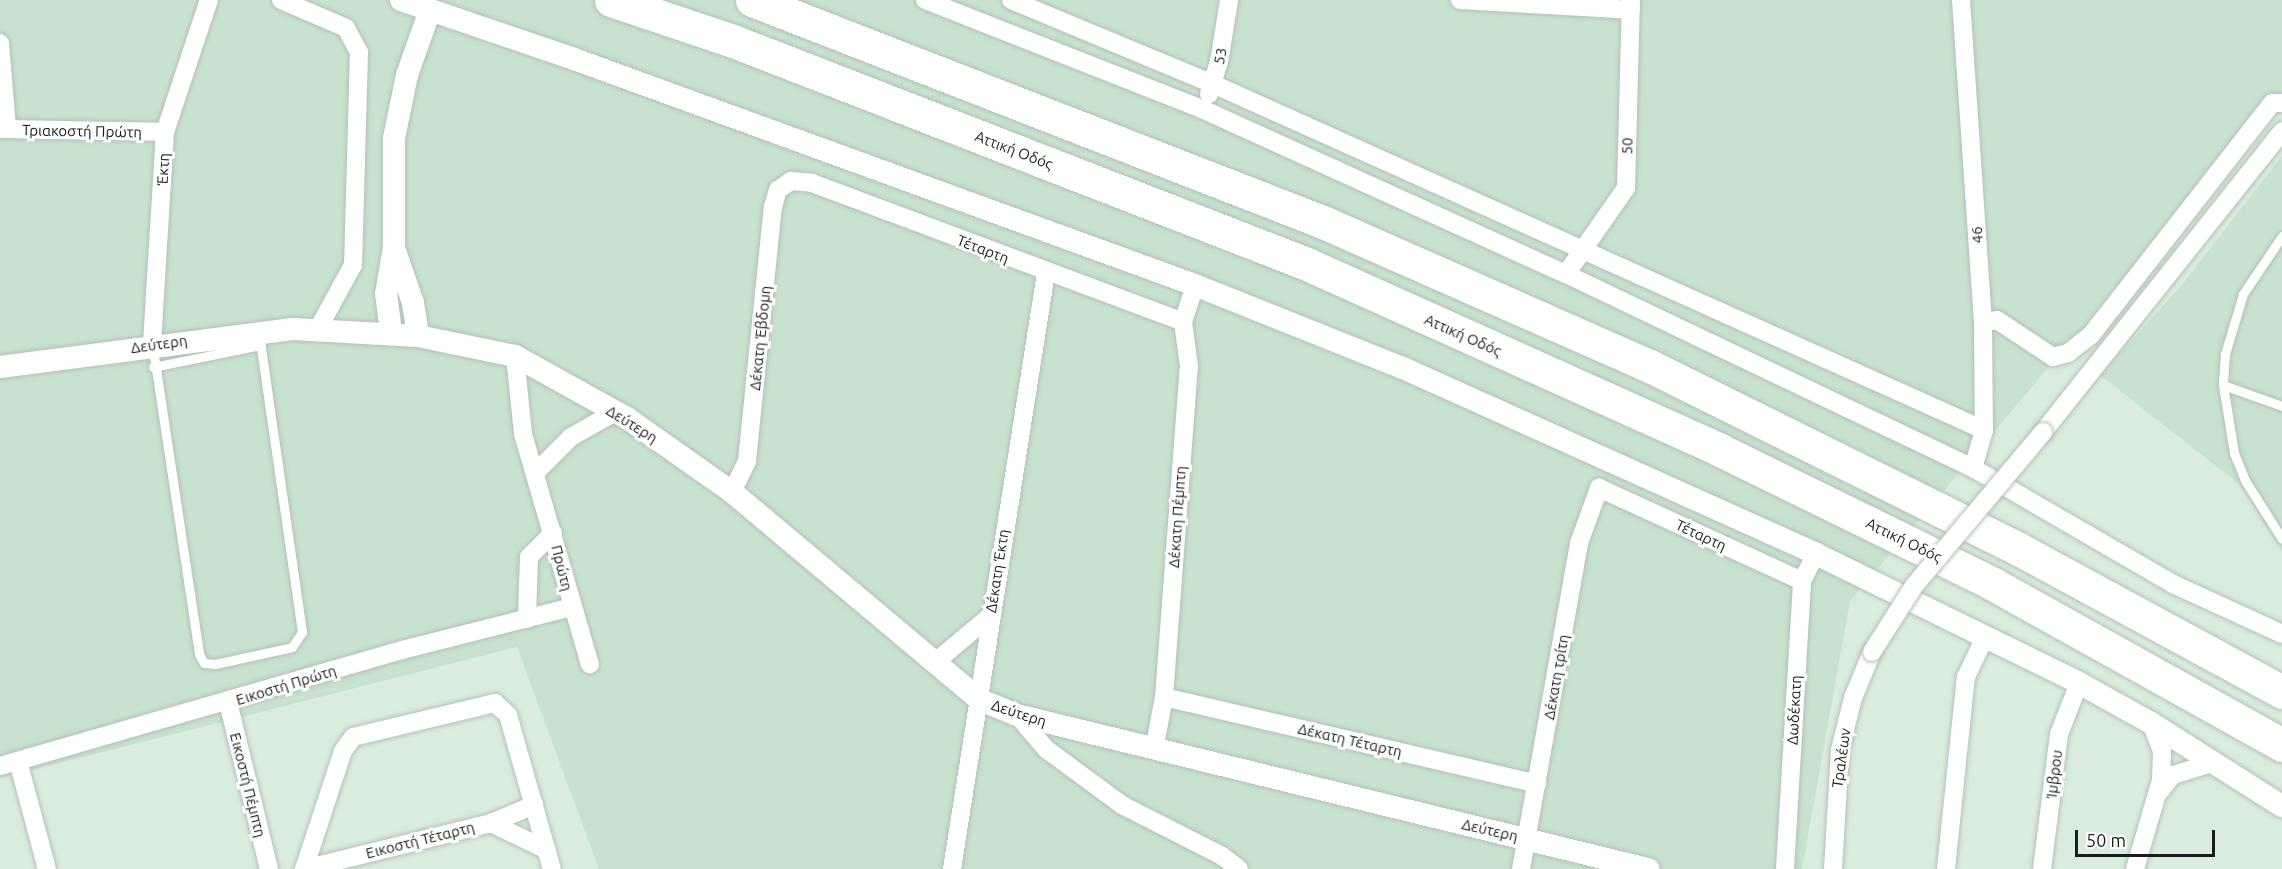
<!DOCTYPE html>
<html>
<head>
<meta charset="utf-8">
<style>
	body { margin:0 }
	#map { position:relative; width:2282px; height:869px; overflow:hidden; background:#daecde; font-family:Ubuntu,sans-serif }
	div>[style] { position:absolute }
	.built>* { inset:0; background:#c9e2cf }
	.roads { filter:drop-shadow(0 0 2px #b1c3b5) drop-shadow(0 0 2px #b1c3b5) }
	.service>* { height:9px; margin:-4.5px; padding:0 4.5px; transform-origin:4.5px; border-radius:4.5px; background:#fff }
	.minor>* { height:18px; margin:-9px; padding:0 9px; transform-origin:9px; border-radius:9px; background:#fff }
	.tertiary>* { height:22px; margin:-11px; padding:0 11px; transform-origin:11px; border-radius:11px; background:#fff }
	.motorway>* { height:33px; margin:-16.5px; padding:0 16.5px; transform-origin:16.5px; border-radius:16.5px; background:#fff }
	.bridges { filter:drop-shadow(0 0 2px #b1c3b5) drop-shadow(0 0 2px #b1c3b5) }
	.minor-bridge>* { height:18px; margin:-9px; padding:0 9px; transform-origin:9px; border-radius:9px; background:#fff }
	span { translate:-50% -50%; white-space:nowrap; text-align:center; line-height:1.15; -webkit-text-stroke:6px #fff; paint-order:stroke }
	.street-label { font-size:15px; color:#171d18 }
	.scale { position:absolute; left:2075px; top:830px; width:140px; height:27px; box-sizing:border-box; border:3px solid #171d18; border-top:0; padding-left:8px; font-size:18px; line-height:21px; white-space:nowrap; color:#171d18; -webkit-text-stroke:4px #fff; paint-order:stroke }
</style>
</head>
<body>
<div id="map">
	<div class="built">
		<i style="clip-path:polygon(0 0,2282px 0,2282px 93px,1850px 601px,1802px 869px,599px 869px,517px 647px,0 778px)"></i>
		<i style="clip-path:polygon(2282px 156px,2282px 552px,2240px 485px,2100px 375px,2180px 287px)"></i>
	</div>
	<div class="roads">
		<div class="service">
			<i style="left:2282px;top:236px;width:70px;rotate:123.9deg"></i>
			<i style="left:2243px;top:294px;width:63px;rotate:106.7deg"></i>
			<i style="left:2225px;top:354px;width:31px;rotate:94deg"></i>
			<i style="left:2223px;top:385px;width:69px;rotate:80.8deg"></i>
			<i style="left:2234px;top:453px;width:31px;rotate:68deg"></i>
			<i style="left:2246px;top:482px;width:67px;rotate:57.7deg"></i>
			<i style="left:153px;top:349px;width:308px;rotate:81.4deg"></i>
			<i style="left:199px;top:654px;width:10px;rotate:61deg"></i>
			<i style="left:204px;top:663px;width:11px;rotate:5deg"></i>
			<i style="left:215px;top:664px;width:79px;rotate:-12.4deg"></i>
			<i style="left:292px;top:647px;width:18px;rotate:-56deg"></i>
			<i style="left:302px;top:632px;width:302px;rotate:-98.2deg"></i>
			<i style="left:153px;top:367px;width:110px;rotate:-11.5deg"></i>
			<i style="left:2223px;top:385px;width:63px;rotate:19.6deg"></i>
		</div>
		<div class="minor">
			<i style="left:281px;top:0;width:71px;rotate:23.3deg"></i>
			<i style="left:346px;top:28px;width:27px;rotate:62deg"></i>
			<i style="left:359px;top:52px;width:213px;rotate:91.6deg"></i>
			<i style="left:353px;top:265px;width:73px;rotate:118.7deg"></i>
			<i style="left:925px;top:0;width:300px;rotate:21.5deg"></i>
			<i style="left:1204px;top:110px;width:397px;rotate:24.4deg"></i>
			<i style="left:1566px;top:274px;width:451px;rotate:25.5deg"></i>
			<i style="left:1973px;top:468px;width:231px;rotate:30.1deg"></i>
			<i style="left:2173px;top:584px;width:120px;rotate:24.6deg"></i>
			<i style="left:1011px;top:0;width:219px;rotate:22.6deg"></i>
			<i style="left:1213px;top:84px;width:845px;rotate:24.17deg"></i>
			<i style="left:1460px;top:0;width:171px;rotate:3.3deg"></i>
			<i style="left:1961px;top:0;width:323px;rotate:86.1deg"></i>
			<i style="left:1983px;top:322px;width:108px;rotate:89.5deg"></i>
			<i style="left:1984px;top:430px;width:40px;rotate:106deg"></i>
			<i style="left:0;top:43px;width:86px;rotate:85.3deg"></i>
			<i style="left:1209px;top:94px;width:34px;rotate:-73deg"></i>
			<i style="left:1219px;top:62px;width:63px;rotate:-80.8deg"></i>
			<i style="left:0;top:129px;width:165px;rotate:1deg"></i>
			<i style="left:1566px;top:274px;width:105px;rotate:-55.1deg"></i>
			<i style="left:1626px;top:188px;width:188px;rotate:-88.5deg"></i>
			<i style="left:1983px;top:322px;width:14px;rotate:-8deg"></i>
			<i style="left:1997px;top:320px;width:67px;rotate:33.5deg"></i>
			<i style="left:2053px;top:357px;width:16px;rotate:-15deg"></i>
			<i style="left:2068px;top:353px;width:29px;rotate:-38deg"></i>
			<i style="left:2091px;top:335px;width:294px;rotate:-52deg"></i>
			<i style="left:2272px;top:103px;width:10px"></i>
			<i style="left:152px;top:344px;width:212px;rotate:-86.5deg"></i>
			<i style="left:165px;top:132px;width:139px;rotate:-71.6deg"></i>
			<i style="left:515px;top:356px;width:78px;rotate:84.1deg"></i>
			<i style="left:523px;top:434px;width:240px;rotate:73.8deg"></i>
			<i style="left:2043px;top:432px;width:384px;rotate:-51.5deg"></i>
			<i style="left:537px;top:471px;width:48px;rotate:-45deg"></i>
			<i style="left:571px;top:437px;width:51px;rotate:-29.6deg"></i>
			<i style="left:732px;top:492px;width:34px;rotate:-64deg"></i>
			<i style="left:747px;top:461px;width:255px;rotate:-84.2deg"></i>
			<i style="left:773px;top:207px;width:18px;rotate:-74deg"></i>
			<i style="left:778px;top:190px;width:16px;rotate:-35deg"></i>
			<i style="left:791px;top:181px;width:21px;rotate:5deg"></i>
			<i style="left:812px;top:183px;width:396px;rotate:20.5deg"></i>
			<i style="left:527px;top:619px;width:62px;rotate:-88.2deg"></i>
			<i style="left:529px;top:557px;width:34px;rotate:-45deg"></i>
			<i style="left:934px;top:663px;width:73px;rotate:-40deg"></i>
			<i style="left:1164px;top:697px;width:383px;rotate:13.1deg"></i>
			<i style="left:228px;top:702px;width:172px;rotate:76.2deg"></i>
			<i style="left:1017px;top:715px;width:45px;rotate:49.5deg"></i>
			<i style="left:1046px;top:749px;width:94px;rotate:36.4deg"></i>
			<i style="left:1122px;top:805px;width:112px;rotate:27deg"></i>
			<i style="left:1222px;top:856px;width:21px;rotate:37deg"></i>
			<i style="left:1154px;top:750px;width:54px;rotate:-79.3deg"></i>
			<i style="left:1164px;top:697px;width:332px;rotate:-85.7deg"></i>
			<i style="left:1189px;top:366px;width:44px;rotate:-97.8deg"></i>
			<i style="left:1183px;top:322px;width:39px;rotate:-72deg"></i>
			<i style="left:18px;top:761px;width:112px;rotate:75deg"></i>
			<i style="left:0;top:766px;width:418px;rotate:-16.1deg"></i>
			<i style="left:402px;top:650px;width:175px;rotate:-14.2deg"></i>
			<i style="left:2159px;top:792px;width:22px;rotate:-51deg"></i>
			<i style="left:2173px;top:775px;width:41px;rotate:-17.1deg"></i>
			<i style="left:491px;top:823px;width:62px;rotate:25.7deg"></i>
			<i style="left:304px;top:869px;width:124px;rotate:-71.7deg"></i>
			<i style="left:343px;top:751px;width:17px;rotate:-54deg"></i>
			<i style="left:353px;top:737px;width:146px;rotate:-13.5deg"></i>
			<i style="left:495px;top:703px;width:18px;rotate:43deg"></i>
			<i style="left:508px;top:715px;width:160px;rotate:74.1deg"></i>
			<i style="left:304px;top:869px;width:193px;rotate:-13.8deg"></i>
			<i style="left:491px;top:823px;width:47px;rotate:-22.7deg"></i>
			<i style="left:952px;top:869px;width:603px;rotate:-81.04deg"></i>
			<i style="left:1521px;top:869px;width:331px;rotate:-79.9deg"></i>
			<i style="left:1579px;top:543px;width:59px;rotate:-70deg"></i>
			<i style="left:1599px;top:488px;width:223px;rotate:24.6deg"></i>
			<i style="left:1785px;top:869px;width:289px;rotate:-86.6deg"></i>
			<i style="left:1802px;top:581px;width:30px;rotate:-63deg"></i>
			<i style="left:1833px;top:869px;width:119px;rotate:-86.6deg"></i>
			<i style="left:1840px;top:750px;width:54px;rotate:-76deg"></i>
			<i style="left:1853px;top:698px;width:50px;rotate:-67.6deg"></i>
			<i style="left:1946px;top:869px;width:193px;rotate:-84.1deg"></i>
			<i style="left:1966px;top:677px;width:44px;rotate:-64.6deg"></i>
			<i style="left:2042px;top:869px;width:136px;rotate:-82.8deg"></i>
			<i style="left:2059px;top:734px;width:55px;rotate:-68.6deg"></i>
			<i style="left:2135px;top:869px;width:93px;rotate:-73.7deg"></i>
			<i style="left:2161px;top:780px;width:29px;rotate:-88deg"></i>
			<i style="left:2162px;top:751px;width:30px;rotate:-111deg"></i>
		</div>
		<div class="tertiary">
			<i style="left:401px;top:0;width:183px;rotate:18.8deg"></i>
			<i style="left:574px;top:59px;width:661px;rotate:20deg"></i>
			<i style="left:1195px;top:285px;width:224px;rotate:21.8deg"></i>
			<i style="left:1403px;top:368px;width:453px;rotate:24.2deg"></i>
			<i style="left:1816px;top:554px;width:293px;rotate:26.1deg"></i>
			<i style="left:2079px;top:683px;width:82px;rotate:29.1deg"></i>
			<i style="left:2151px;top:723px;width:155px;rotate:32.4deg"></i>
			<i style="left:394px;top:248px;width:58px;rotate:70.9deg"></i>
			<i style="left:413px;top:303px;width:33px;rotate:81deg"></i>
			<i style="left:391px;top:333px;width:39px;rotate:-97deg"></i>
			<i style="left:386px;top:294px;width:48px;rotate:-80.3deg"></i>
			<i style="left:394px;top:247px;width:109px;rotate:-90deg"></i>
			<i style="left:394px;top:138px;width:64px;rotate:-78.3deg"></i>
			<i style="left:407px;top:75px;width:69px;rotate:-70.5deg"></i>
			<i style="left:0;top:367px;width:295px;rotate:-7.4deg"></i>
			<i style="left:293px;top:329px;width:125px;rotate:3.2deg"></i>
			<i style="left:418px;top:336px;width:99px;rotate:11.7deg"></i>
			<i style="left:515px;top:356px;width:128px;rotate:29deg"></i>
			<i style="left:627px;top:418px;width:128px;rotate:35.2deg"></i>
			<i style="left:732px;top:492px;width:324px;rotate:40deg"></i>
			<i style="left:980px;top:700px;width:40px;rotate:22deg"></i>
			<i style="left:1017px;top:715px;width:650px;rotate:13.72deg"></i>
		</div>
		<div class="motorway">
			<i style="left:611px;top:0;width:129px;rotate:18.6deg"></i>
			<i style="left:733px;top:41px;width:616px;rotate:21.23deg"></i>
			<i style="left:1307px;top:264px;width:453px;rotate:24.2deg"></i>
			<i style="left:1720px;top:450px;width:304px;rotate:26.1deg"></i>
			<i style="left:1993px;top:584px;width:331px;rotate:29.1deg"></i>
			<i style="left:752px;top:0;width:613px;rotate:21.25deg"></i>
			<i style="left:1323px;top:222px;width:357px;rotate:23.8deg"></i>
			<i style="left:1650px;top:366px;width:410px;rotate:26.4deg"></i>
			<i style="left:2017px;top:548px;width:302px;rotate:28.5deg"></i>
		</div>
	</div>
	<div class="bridges">
		<div class="minor-bridge">
			<i style="left:1872px;top:652px;width:78px;rotate:-57.5deg"></i>
			<i style="left:1914px;top:586px;width:201px;rotate:-50deg"></i>
		</div>
	</div>
	<div class="street-label">
		<span style="left:1220px;top:56px;rotate:-79deg">53</span>
		<span style="left:82px;top:131px;rotate:1deg">Τριακοστή Πρώτη</span>
		<span style="left:1627px;top:146px;rotate:-89deg">50</span>
		<span style="left:1014px;top:150px;rotate:21deg">Αττική Οδός</span>
		<span style="left:163px;top:169px;rotate:-87deg">Έκτη</span>
		<span style="left:1977px;top:235px;rotate:-94deg">46</span>
		<span style="left:983px;top:249px;rotate:21deg">Τέταρτη</span>
		<span style="left:1463px;top:335px;rotate:24deg">Αττική Οδός</span>
		<span style="left:760px;top:338px;rotate:-84deg">Δέκατη Έβδομη</span>
		<span style="left:159px;top:344px;rotate:-8deg">Δεύτερη</span>
		<span style="left:632px;top:424px;rotate:32deg">Δεύτερη</span>
		<span style="left:1177px;top:517px;rotate:-86deg">Δέκατη Πέμπτη</span>
		<span style="left:1701px;top:535px;rotate:25deg">Τέταρτη</span>
		<span style="left:1904px;top:540px;rotate:26deg">Αττική Οδός</span>
		<span style="left:562px;top:568px;rotate:76deg">Πρώτη</span>
		<span style="left:997px;top:571px;rotate:-81deg">Δέκατη Έκτη</span>
		<span style="left:1556px;top:677px;rotate:-80deg">Δέκατη τρίτη</span>
		<span style="left:286px;top:685px;rotate:-17deg">Εικοστή Πρώτη</span>
		<span style="left:1794px;top:710px;rotate:-87deg">Δωδέκατη</span>
		<span style="left:1019px;top:713px;rotate:18deg">Δεύτερη</span>
		<span style="left:1350px;top:740px;rotate:13deg">Δέκατη Τέταρτη</span>
		<span style="left:1841px;top:758px;rotate:-82deg">Τραλέων</span>
		<span style="left:2054px;top:774px;rotate:-83deg">Ίμβρου</span>
		<span style="left:248px;top:785px;rotate:76deg">Εικοστή Πέμπτη</span>
		<span style="left:1490px;top:830px;rotate:13deg">Δεύτερη</span>
		<span style="left:420px;top:840px;rotate:-14deg">Εικοστή Τέταρτη</span>
	</div>
	<div class="scale">50 m</div>
</div>
</body>
</html>
